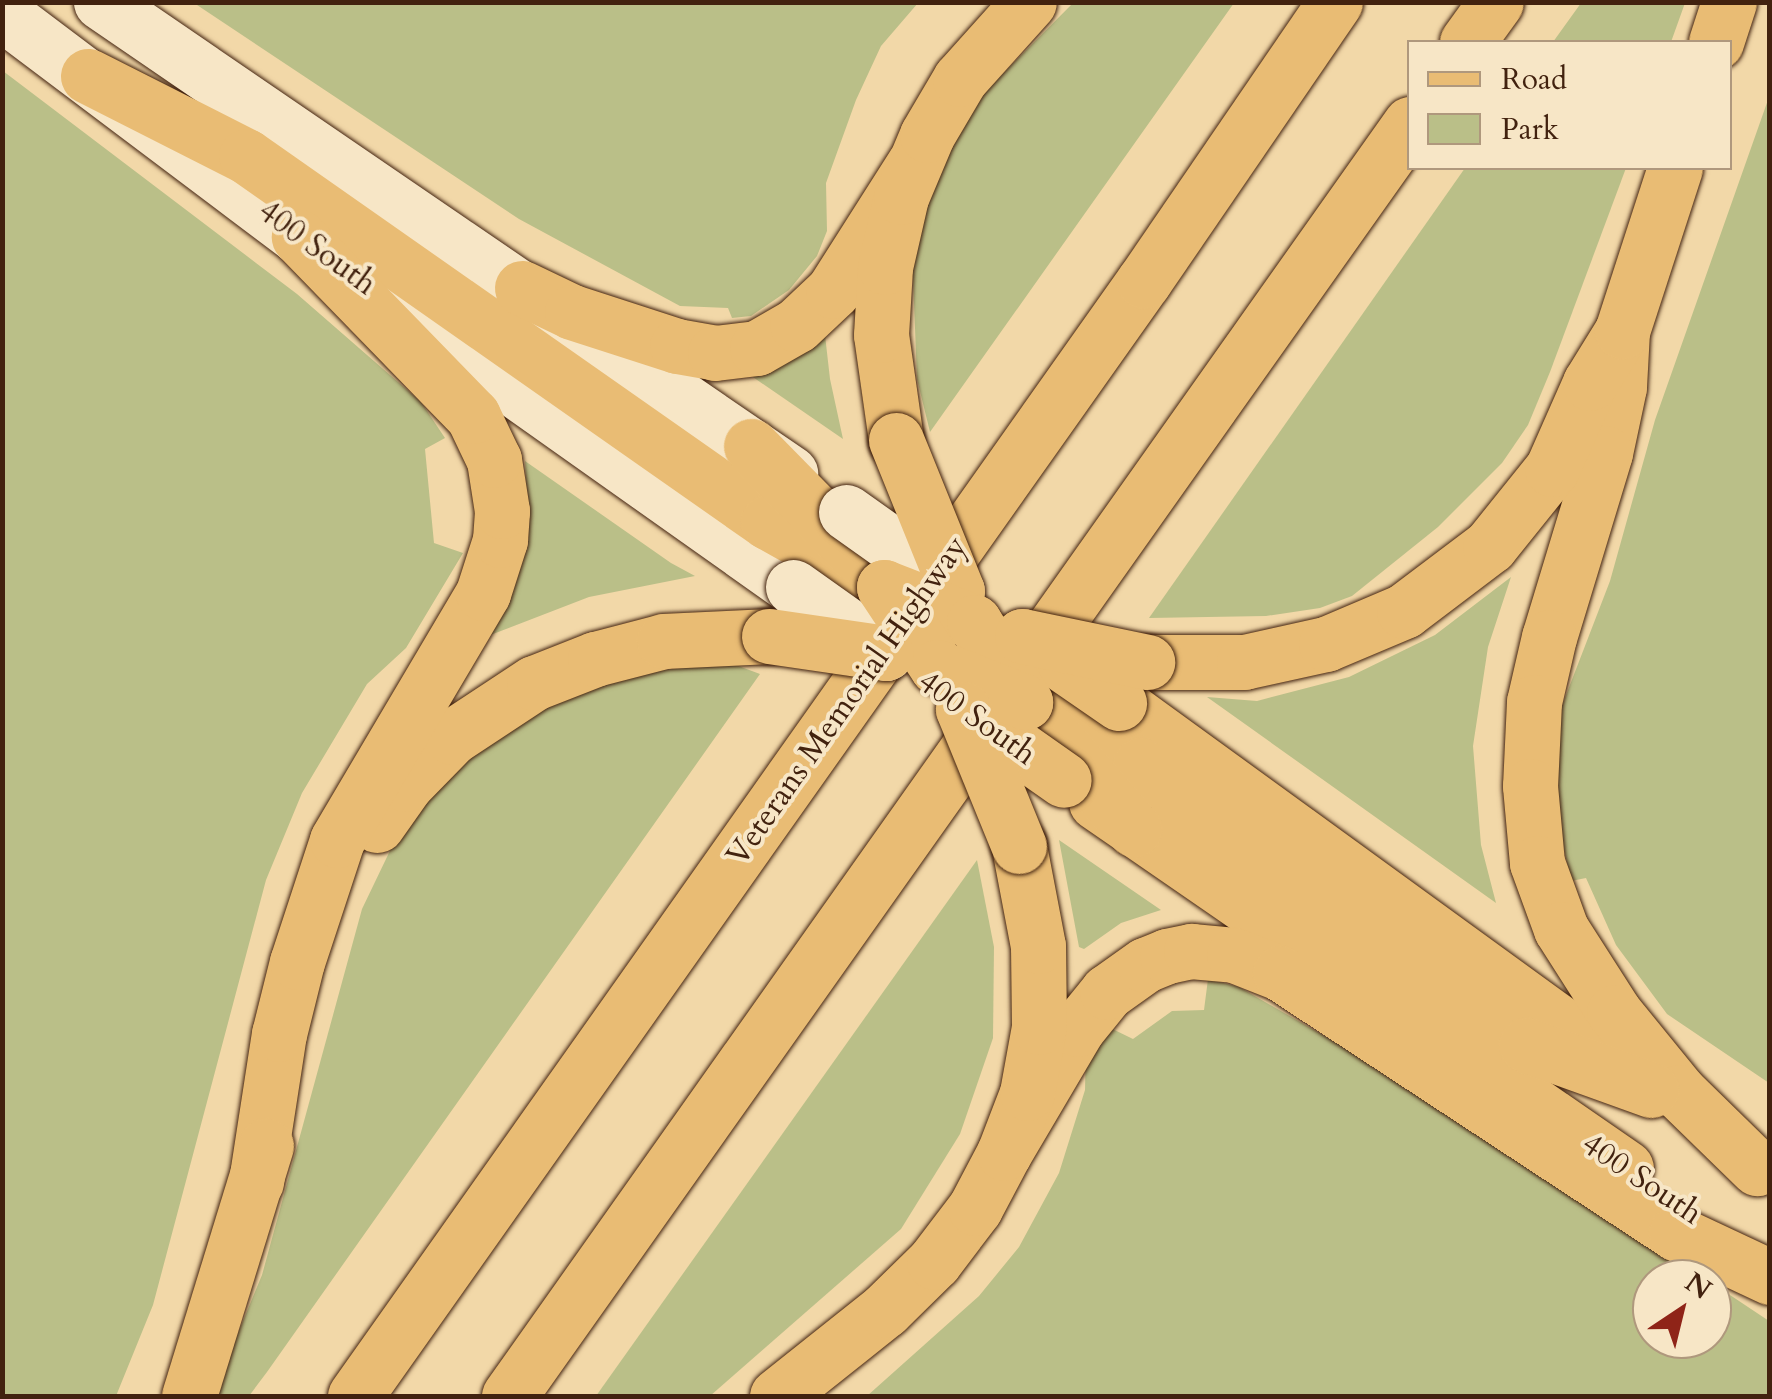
<!DOCTYPE html>
<html>
<head>
<meta charset="utf-8">
<style>
	body { margin:0 }
	#map { position:relative; width:1772px; height:1399px; overflow:hidden; background:#f2d8a8; font-family:Cardo,serif }
	div>[style] { position:absolute }
	.green>* { inset:0; background:#babf88 }
	.roads { filter:drop-shadow(0 0 2px #42220f) drop-shadow(0 0 2px #42220f) }
	.secondary>* { height:55px; margin:-27.5px; padding:0 27.5px; transform-origin:27.5px; border-radius:27.5px; background:#f7e6c6 }
	.primary>* { height:55px; margin:-27.5px; padding:0 27.5px; transform-origin:27.5px; border-radius:27.5px; background:#e9bc74 }
	.motorway>* { height:55px; margin:-27.5px; padding:0 27.5px; transform-origin:27.5px; border-radius:27.5px; background:#e9bc74 }
	.bridges { filter:drop-shadow(0 0 2px #42220f) drop-shadow(0 0 2px #42220f) }
	.secondary-bridge>* { height:55px; margin:-27.5px; padding:0 27.5px; transform-origin:27.5px; border-radius:27.5px; background:#f7e6c6 }
	.primary-bridge>* { height:55px; margin:-27.5px; padding:0 27.5px; transform-origin:27.5px; border-radius:27.5px; background:#e9bc74 }
	.motorway-bridge>* { height:55px; margin:-27.5px; padding:0 27.5px; transform-origin:27.5px; border-radius:27.5px; background:#e9bc74 }
	span { translate:-50% -50%; white-space:nowrap; text-align:center; line-height:1.15; -webkit-text-stroke:8px #f7e6c6; paint-order:stroke }
	.street-label { font-size:32px; color:#42220f }
	.frame { position:absolute; inset:0; border:5px solid #42220f; pointer-events:none }
	.legend { position:absolute; left:1407px; top:40px; width:325px; height:130px; box-sizing:border-box; background:#f7e6c6; border:2px solid #af987d; margin:0; padding:12px 18px; list-style:none; font-size:30px; color:#42220f }
	.legend li { display:flex; align-items:center; gap:20px; height:50px }
	.legend b { width:50px; border:2px solid #af987d }
	.north { position:absolute; left:1632px; top:1259px; width:100px; height:100px; box-sizing:border-box; background:#f7e6c6; border:2px solid #af987d; border-radius:50%; rotate:35deg; font-size:28px; font-weight:700; line-height:40px; text-align:center; color:#42220f }
	.north::after { content:''; display:block; margin:auto; width:35px; height:45px; background:#8f2418; clip-path:polygon(50% 0,100% 100%,50% 72%,0 100%) }
</style>
</head>
<body>
<div id="map">
	<div class="green">
		<i style="clip-path:polygon(1074px 2px,1234px 3px,930px 432px,917px 379px,913px 277px,903px 275px,906px 253px,964px 113px)"></i>
		<i style="clip-path:polygon(194px 3px,918px 3px,881px 46px,856px 100px,826px 183px,827px 231px,817px 256px,789px 290px,751px 316px,732px 318px,728px 308px,680px 306px,519px 219px)"></i>
		<i style="clip-path:polygon(1581px 3px,1581px 2px,1685px 3px,1671px 42px,1553px 42px)"></i>
		<i style="clip-path:polygon(3px 71px,297px 294px,421px 402px,445px 438px,425px 449px,434px 543px,463px 553px,406px 648px,367px 684px,302px 793px,266px 880px,153px 1305px,116px 1396px,3px 1396px)"></i>
		<i style="clip-path:polygon(1769px 97px,1769px 1083px,1667px 1014px,1616px 945px,1586px 878px,1571px 881px,1561px 835px,1553px 729px,1610px 581px,1655px 420px)"></i>
		<i style="clip-path:polygon(1465px 168px,1626px 168px,1550px 372px,1528px 425px,1502px 463px,1438px 527px,1352px 596px,1320px 608px,1266px 616px,1149px 618px)"></i>
		<i style="clip-path:polygon(825px 335px,830px 379px,843px 439px,747px 373px)"></i>
		<i style="clip-path:polygon(525px 461px,671px 563px,695px 576px,589px 597px,485px 637px,528px 521px)"></i>
		<i style="clip-path:polygon(1511px 577px,1488px 647px,1473px 746px,1481px 845px,1496px 903px,1207px 697px,1257px 701px,1349px 677px,1435px 635px)"></i>
		<i style="clip-path:polygon(733px 664px,760px 674px,267px 1372px,249px 1396px,212px 1396px,262px 1275px,362px 909px,398px 834px,465px 759px,560px 698px,625px 673px)"></i>
		<i style="clip-path:polygon(1059px 840px,1161px 910px,1121px 923px,1084px 949px,1079px 947px)"></i>
		<i style="clip-path:polygon(977px 860px,994px 947px,993px 1038px,960px 1134px,901px 1229px,710px 1396px,596px 1396px)"></i>
		<i style="clip-path:polygon(1208px 979px,1239px 987px,1394px 1076px,1706px 1279px,1652px 1279px,1652px 1339px,1712px 1339px,1712px 1283px,1769px 1321px,1769px 1396px,867px 1396px,979px 1296px,1019px 1247px,1059px 1173px,1085px 1090px,1086px 1046px,1096px 1021px,1133px 1039px,1172px 1011px,1204px 1010px)"></i>
	</div>
	<div class="roads">
		<div class="secondary">
			<i style="left:101px;top:2px;width:835px;rotate:34.36deg"></i>
			<i style="left:2px;top:13px;width:372px;rotate:37deg"></i>
			<i style="left:299px;top:237px;width:605px;rotate:35.32deg"></i>
		</div>
		<div class="primary">
			<i style="left:1119px;top:703px;width:636px;rotate:35.99deg"></i>
			<i style="left:1096px;top:802px;width:644px;rotate:34.63deg"></i>
		</div>
		<div class="motorway">
			<i style="left:1467px;top:42px;width:49px;rotate:-54.1deg"></i>
			<i style="left:1716px;top:42px;width:42px;rotate:-72deg"></i>
			<i style="left:88px;top:76px;width:177px;rotate:26.9deg"></i>
			<i style="left:246px;top:156px;width:638px;rotate:35.04deg"></i>
			<i style="left:768px;top:522px;width:133px;rotate:29.3deg"></i>
			<i style="left:522px;top:288px;width:55px;rotate:25.6deg"></i>
			<i style="left:572px;top:312px;width:110px;rotate:17.9deg"></i>
			<i style="left:677px;top:346px;width:39px;rotate:10deg"></i>
			<i style="left:715px;top:353px;width:42px;rotate:-6.8deg"></i>
			<i style="left:757px;top:348px;width:46px;rotate:-29.9deg"></i>
			<i style="left:797px;top:325px;width:50px;rotate:-43.4deg"></i>
			<i style="left:833px;top:291px;width:151px;rotate:-57.5deg"></i>
			<i style="left:1622px;top:331px;width:56px;rotate:93.1deg"></i>
			<i style="left:1619px;top:387px;width:67px;rotate:102deg"></i>
			<i style="left:1605px;top:453px;width:192px;rotate:106.9deg"></i>
			<i style="left:1549px;top:637px;width:67px;rotate:103deg"></i>
			<i style="left:1534px;top:702px;width:84px;rotate:92.7deg"></i>
			<i style="left:1530px;top:786px;width:77px;rotate:84.8deg"></i>
			<i style="left:1537px;top:863px;width:70px;rotate:70deg"></i>
			<i style="left:1561px;top:929px;width:98px;rotate:57.4deg"></i>
			<i style="left:1614px;top:1012px;width:103px;rotate:50.9deg"></i>
			<i style="left:1679px;top:1092px;width:109px;rotate:44.3deg"></i>
			<i style="left:896px;top:440px;width:106px;rotate:-98.1deg"></i>
			<i style="left:881px;top:335px;width:68px;rotate:-86.6deg"></i>
			<i style="left:885px;top:267px;width:72px;rotate:-77.1deg"></i>
			<i style="left:901px;top:197px;width:67px;rotate:-67.2deg"></i>
			<i style="left:927px;top:135px;width:65px;rotate:-59.5deg"></i>
			<i style="left:960px;top:79px;width:103px;rotate:-48.1deg"></i>
			<i style="left:751px;top:446px;width:157px;rotate:45.5deg"></i>
			<i style="left:1147px;top:662px;width:97px"></i>
			<i style="left:1244px;top:662px;width:84px;rotate:-12.4deg"></i>
			<i style="left:1326px;top:644px;width:85px;rotate:-22.9deg"></i>
			<i style="left:1404px;top:611px;width:108px;rotate:-37.1deg"></i>
			<i style="left:1490px;top:546px;width:99px;rotate:-51.2deg"></i>
			<i style="left:1552px;top:469px;width:94px;rotate:-66.2deg"></i>
			<i style="left:1590px;top:383px;width:61px;rotate:-58.4deg"></i>
			<i style="left:1622px;top:331px;width:171px;rotate:-72deg"></i>
			<i style="left:1025px;top:702px;width:131px;rotate:28.7deg"></i>
			<i style="left:1140px;top:765px;width:477px;rotate:36deg"></i>
			<i style="left:1526px;top:1045px;width:133px;rotate:19.8deg"></i>
			<i style="left:1042px;top:724px;width:140px;rotate:48.8deg"></i>
			<i style="left:377px;top:825px;width:50px;rotate:-54.7deg"></i>
			<i style="left:406px;top:784px;width:66px;rotate:-45.6deg"></i>
			<i style="left:452px;top:737px;width:98px;rotate:-33.4deg"></i>
			<i style="left:534px;top:683px;width:66px;rotate:-21.5deg"></i>
			<i style="left:595px;top:659px;width:71px;rotate:-14.6deg"></i>
			<i style="left:664px;top:641px;width:105px;rotate:-2.7deg"></i>
			<i style="left:1004px;top:1153px;width:144px;rotate:-59.5deg"></i>
			<i style="left:1077px;top:1029px;width:48px;rotate:-51deg"></i>
			<i style="left:1107px;top:992px;width:47px;rotate:-35.4deg"></i>
			<i style="left:1145px;top:965px;width:24px;rotate:-22deg"></i>
			<i style="left:1167px;top:956px;width:25px;rotate:-12deg"></i>
			<i style="left:1191px;top:951px;width:43px;rotate:5.3deg"></i>
			<i style="left:1234px;top:955px;width:49px;rotate:21.4deg"></i>
			<i style="left:1280px;top:973px;width:474px;rotate:33.3deg"></i>
			<i style="left:1676px;top:1233px;width:104px;rotate:25.1deg"></i>
			<i style="left:256px;top:1182px;width:150px;rotate:-81.2deg"></i>
			<i style="left:279px;top:1034px;width:74px;rotate:-76deg"></i>
			<i style="left:297px;top:962px;width:128px;rotate:-71.8deg"></i>
			<i style="left:337px;top:840px;width:287px;rotate:-59.4deg"></i>
			<i style="left:483px;top:593px;width:56px;rotate:-72.2deg"></i>
			<i style="left:500px;top:540px;width:29px;rotate:-86deg"></i>
			<i style="left:502px;top:511px;width:52px;rotate:-98.9deg"></i>
			<i style="left:494px;top:460px;width:49px;rotate:-115.5deg"></i>
			<i style="left:473px;top:416px;width:250px;rotate:-134.2deg"></i>
			<i style="left:189px;top:1396px;width:262px;rotate:-72.9deg"></i>
			<i style="left:355px;top:1396px;width:1366px;rotate:-54.72deg"></i>
			<i style="left:1144px;top:281px;width:338px;rotate:-55.6deg"></i>
			<i style="left:509px;top:1396px;width:1559px;rotate:-54.69deg"></i>
			<i style="left:777px;top:1396px;width:138px;rotate:-38.5deg"></i>
			<i style="left:885px;top:1310px;width:69px;rotate:-44.4deg"></i>
			<i style="left:934px;top:1262px;width:68px;rotate:-52.8deg"></i>
			<i style="left:975px;top:1208px;width:62px;rotate:-62.2deg"></i>
			<i style="left:1004px;top:1153px;width:64px;rotate:-69deg"></i>
			<i style="left:1027px;top:1093px;width:67px;rotate:-79.7deg"></i>
			<i style="left:1039px;top:1027px;width:81px;rotate:-90.7deg"></i>
			<i style="left:1038px;top:946px;width:102px;rotate:-100.8deg"></i>
		</div>
	</div>
	<div class="bridges">
		<div class="secondary-bridge">
			<i style="left:846px;top:512px;width:136px;rotate:35.4deg"></i>
			<i style="left:793px;top:587px;width:114px;rotate:35.4deg"></i>
		</div>
		<div class="primary-bridge">
			<i style="left:1022px;top:636px;width:118px;rotate:34.6deg"></i>
			<i style="left:963px;top:709px;width:123px;rotate:35.1deg"></i>
		</div>
		<div class="motorway-bridge">
			<i style="left:896px;top:440px;width:163px;rotate:68deg"></i>
			<i style="left:884px;top:587px;width:97px;rotate:21.3deg"></i>
			<i style="left:974px;top:622px;width:95px;rotate:57.5deg"></i>
			<i style="left:884px;top:587px;width:96px;rotate:56.5deg"></i>
			<i style="left:937px;top:667px;width:95px;rotate:21.7deg"></i>
			<i style="left:769px;top:636px;width:118px;rotate:8.3deg"></i>
			<i style="left:1022px;top:636px;width:128px;rotate:11.7deg"></i>
			<i style="left:963px;top:709px;width:148px;rotate:67.8deg"></i>
		</div>
	</div>
	<div class="street-label">
		<span style="left:317px;top:248px;rotate:36deg">400 South</span>
		<span style="left:847px;top:701px;rotate:-55deg">Veterans Memorial Highway</span>
		<span style="left:977px;top:718px;rotate:36deg">400 South</span>
		<span style="left:1642px;top:1179px;rotate:34deg">400 South</span>
	</div>
	<div class="frame"></div>
	<ul class="legend">
	<li><b style="height:12px;background:#e9bc74"></b>Road</li>
	<li><b style="height:28px;background:#babf88"></b>Park</li>
	</ul>
	<div class="north">N</div>
</div>
</body>
</html>
